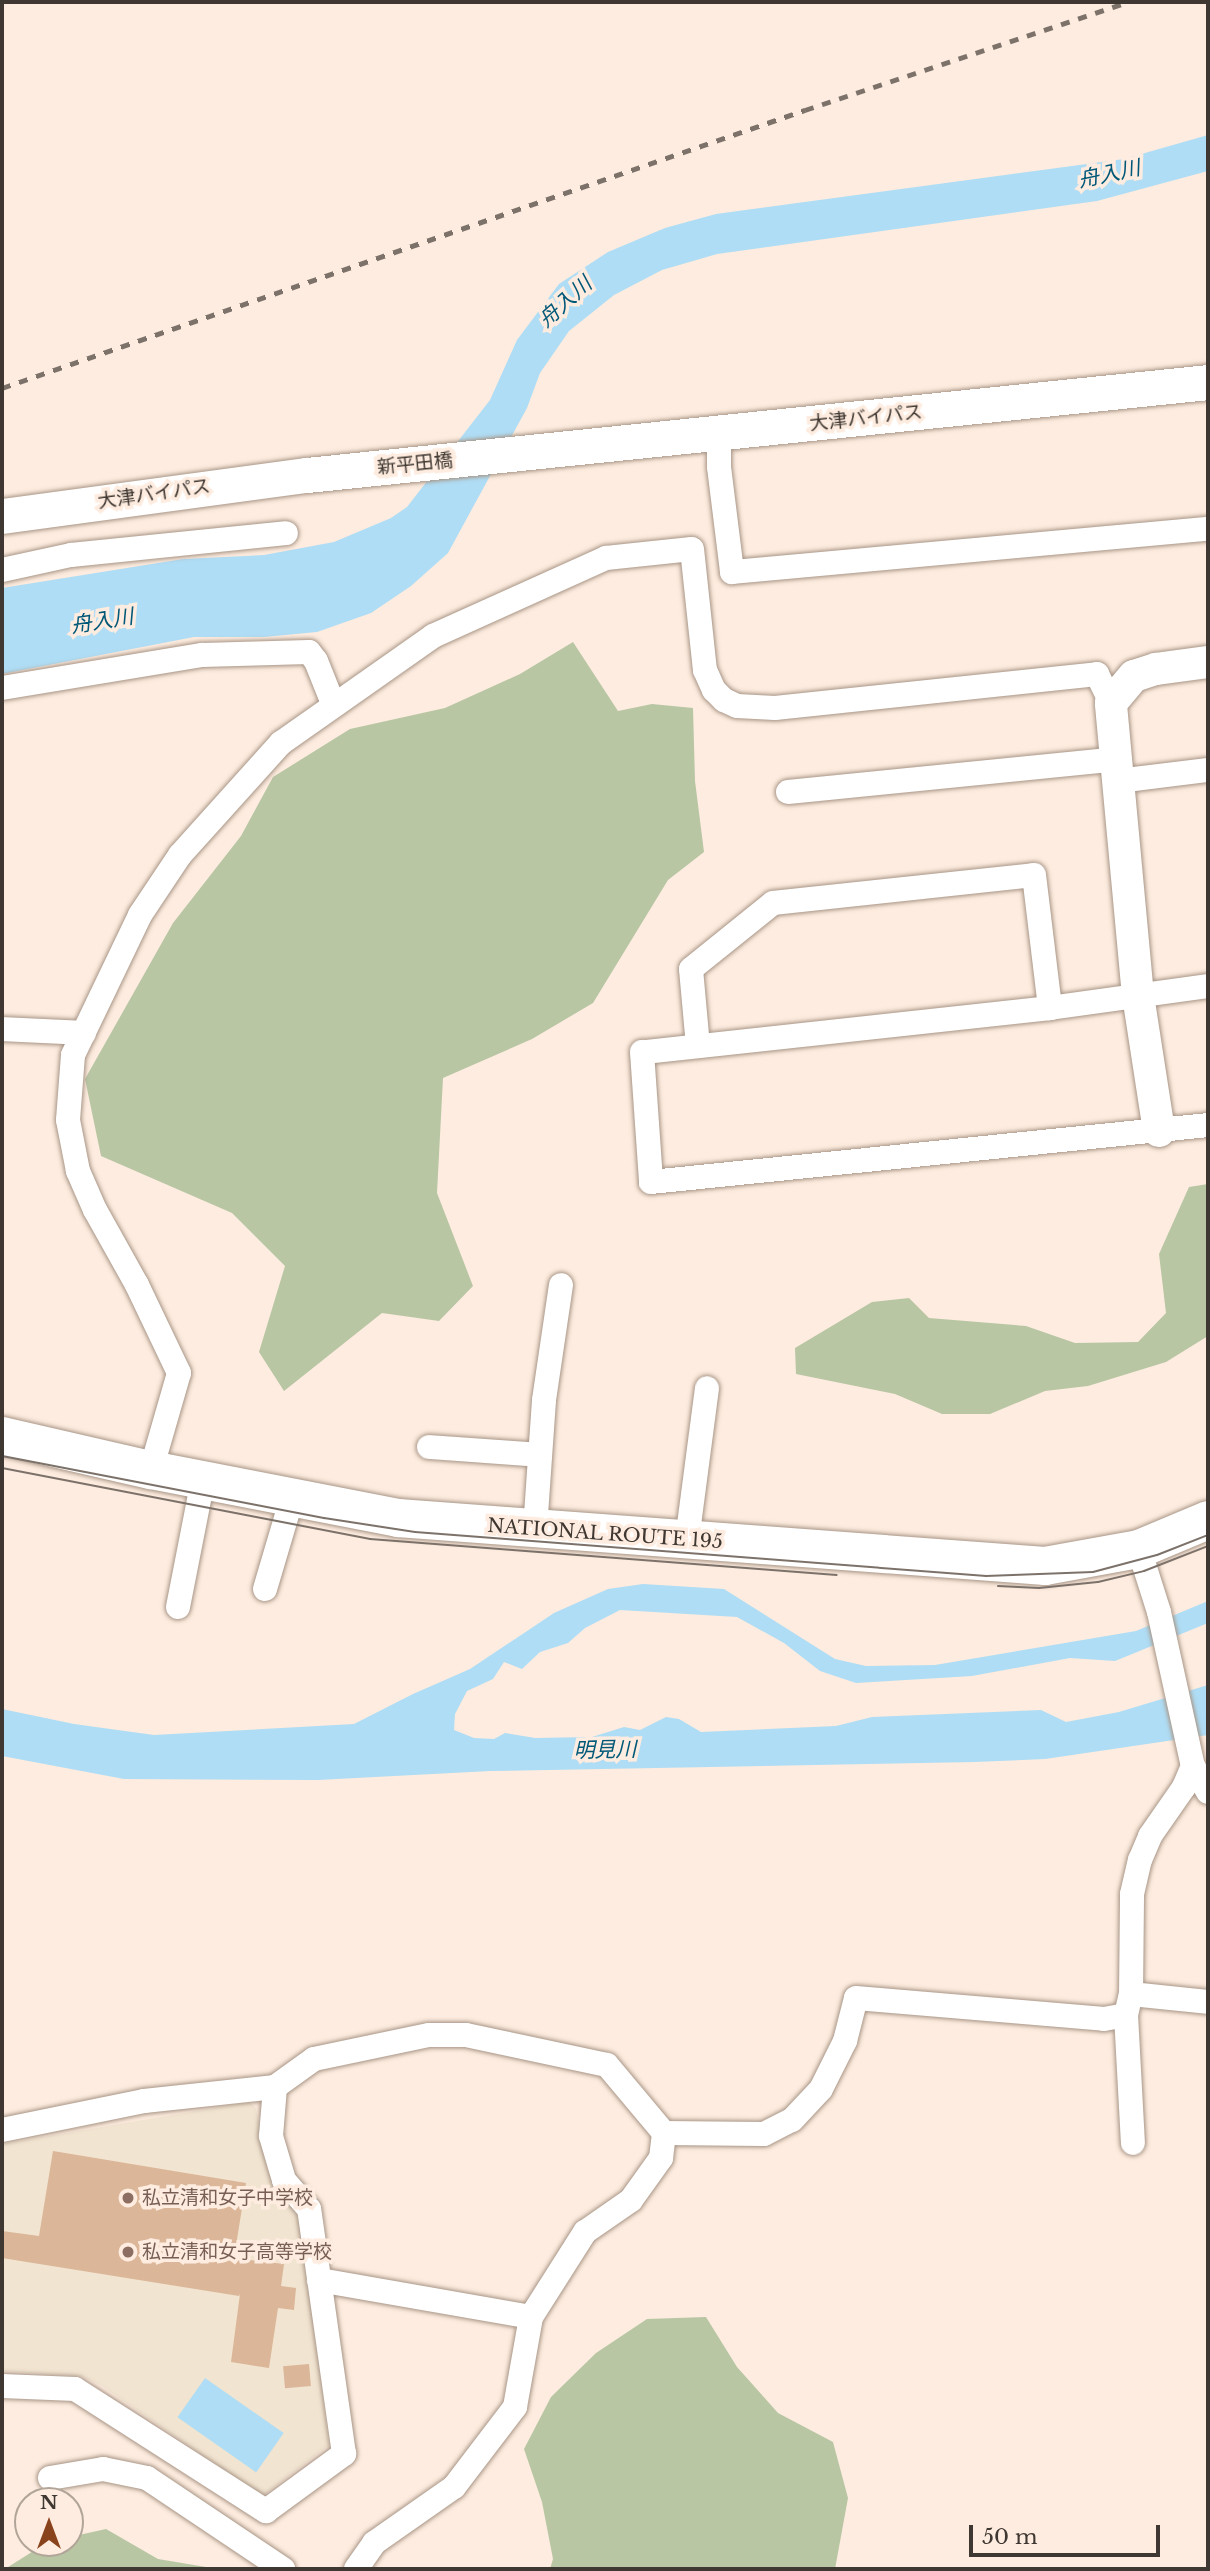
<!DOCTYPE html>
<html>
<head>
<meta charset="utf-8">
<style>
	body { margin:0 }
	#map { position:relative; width:1210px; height:2571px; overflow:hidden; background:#fdecdf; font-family:"Libre Baskerville","Noto Sans JP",serif }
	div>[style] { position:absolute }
	.education>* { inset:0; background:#f1e4d0 }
	.green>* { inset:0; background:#b8c6a4 }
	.water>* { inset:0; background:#afddf5; transform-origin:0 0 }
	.building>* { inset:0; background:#dbb698; transform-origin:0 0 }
	.roads { filter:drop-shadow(0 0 2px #a89586) drop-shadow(0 0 2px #a89586) }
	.minor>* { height:24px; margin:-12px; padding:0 12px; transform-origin:12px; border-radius:12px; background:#fff }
	.tertiary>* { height:32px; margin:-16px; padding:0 16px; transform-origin:16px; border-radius:16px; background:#fff }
	.secondary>* { height:35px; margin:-17.5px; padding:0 17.5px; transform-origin:17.5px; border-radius:17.5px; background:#fff }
	.trunk>* { height:38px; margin:-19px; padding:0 19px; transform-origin:19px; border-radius:19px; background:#fff }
	.tram>* { height:2px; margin:-1px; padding:0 1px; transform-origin:1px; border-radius:1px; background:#7d726a }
	.rail>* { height:5px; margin-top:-2.5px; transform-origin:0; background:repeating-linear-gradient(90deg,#7d726a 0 9px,transparent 0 18px) }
	.dots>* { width:19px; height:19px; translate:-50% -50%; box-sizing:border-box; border:4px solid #fdecdf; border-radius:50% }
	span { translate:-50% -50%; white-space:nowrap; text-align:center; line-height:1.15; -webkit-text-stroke:7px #fdecdf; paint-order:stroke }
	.street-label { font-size:19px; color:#3f3731 }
	.education-label { font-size:19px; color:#785e54 }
	.left { translate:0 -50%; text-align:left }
	.water-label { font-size:21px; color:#005878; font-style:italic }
	.frame { position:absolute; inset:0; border:4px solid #3f3731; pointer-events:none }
	.north { position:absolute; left:14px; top:2487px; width:70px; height:70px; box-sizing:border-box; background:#fdecdf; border:2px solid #b1a499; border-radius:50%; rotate:0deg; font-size:19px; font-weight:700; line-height:28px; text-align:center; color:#3f3731 }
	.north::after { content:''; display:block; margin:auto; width:24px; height:32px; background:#89431c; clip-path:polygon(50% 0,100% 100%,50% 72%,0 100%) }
	.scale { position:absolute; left:969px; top:2525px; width:191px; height:32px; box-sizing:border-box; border:4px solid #3f3731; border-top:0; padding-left:9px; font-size:21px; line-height:24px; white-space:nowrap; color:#3f3731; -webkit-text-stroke:5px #fdecdf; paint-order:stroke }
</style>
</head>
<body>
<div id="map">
	<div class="education">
		<i style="clip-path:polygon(249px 2102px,256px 2108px,268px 2172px,301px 2222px,329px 2445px,262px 2496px,102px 2386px,81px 2376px,2px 2371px,2px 2144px)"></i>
	</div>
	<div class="green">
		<i style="clip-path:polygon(573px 642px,618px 711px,652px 704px,693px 708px,695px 781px,704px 852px,668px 880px,593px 1003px,532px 1039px,443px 1078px,437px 1193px,473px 1286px,439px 1321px,382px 1313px,284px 1391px,259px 1352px,285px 1266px,232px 1213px,101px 1156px,85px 1079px,173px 923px,241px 836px,273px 777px,350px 729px,445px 708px,520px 674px)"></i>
		<i style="clip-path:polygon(1208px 1184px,1208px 1336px,1166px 1362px,1088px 1386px,1045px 1391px,990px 1414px,942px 1414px,895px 1394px,796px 1374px,795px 1348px,872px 1302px,909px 1298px,929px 1318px,1026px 1326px,1075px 1343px,1138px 1342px,1166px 1313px,1159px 1254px,1189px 1187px)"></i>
		<i style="clip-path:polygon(706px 2317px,737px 2367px,778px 2413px,833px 2442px,848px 2498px,835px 2569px,550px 2569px,553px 2559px,542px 2502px,524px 2449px,551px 2397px,596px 2353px,647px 2319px)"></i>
		<i style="clip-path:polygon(106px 2529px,158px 2559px,218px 2569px,5px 2569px,46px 2543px,70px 2543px,70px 2537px)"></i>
	</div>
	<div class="water">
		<i style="clip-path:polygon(1208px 135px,1208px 171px,1097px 201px,717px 254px,662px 270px,614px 295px,569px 331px,540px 373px,527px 408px,448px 553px,411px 586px,371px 613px,317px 632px,264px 637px,194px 637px,2px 674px,2px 588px,183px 559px,264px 555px,334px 542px,391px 518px,407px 507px,490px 400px,517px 340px,559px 284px,608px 252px,665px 228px,716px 214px,1124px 159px)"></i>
		<i style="clip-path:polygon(643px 1584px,724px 1589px,835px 1659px,866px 1666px,935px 1665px,1136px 1631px,1208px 1601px,1208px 1623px,1115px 1661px,1070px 1658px,972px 1676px,856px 1683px,820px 1671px,784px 1643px,737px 1617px,620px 1610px,585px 1628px,568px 1643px,540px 1652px,522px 1669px,504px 1662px,493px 1679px,467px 1691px,455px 1714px,454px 1730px,474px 1738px,494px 1739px,505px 1733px,535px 1738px,592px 1737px,624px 1727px,640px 1730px,666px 1717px,679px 1719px,701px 1732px,836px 1726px,872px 1717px,1041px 1710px,1066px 1722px,1119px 1712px,1208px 1685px,1208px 1735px,1045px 1759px,974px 1762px,490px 1771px,318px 1780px,124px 1779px,2px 1756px,2px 1709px,74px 1724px,154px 1735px,354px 1724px,413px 1694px,470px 1669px,554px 1613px,608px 1589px)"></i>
		<i style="left:205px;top:2378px;width:96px;height:48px;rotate:35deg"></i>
	</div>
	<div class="building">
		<i style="clip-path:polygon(53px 2151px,246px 2183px,234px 2258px,284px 2264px,281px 2286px,296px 2288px,294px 2310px,278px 2308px,269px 2368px,231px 2362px,240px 2294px,239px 2296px,2px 2258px,2px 2231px,39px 2236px)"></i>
		<i style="left:309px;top:2364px;width:22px;height:26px;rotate:85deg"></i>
	</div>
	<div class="roads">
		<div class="minor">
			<i style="left:719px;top:433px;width:34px;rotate:90deg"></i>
			<i style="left:719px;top:467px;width:106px;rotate:82.9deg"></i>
			<i style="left:732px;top:572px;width:478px;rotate:-5.2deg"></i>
			<i style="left:2px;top:570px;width:71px;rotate:-12.3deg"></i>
			<i style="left:71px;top:555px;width:216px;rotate:-5.8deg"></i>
			<i style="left:2px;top:688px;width:203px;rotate:-9.4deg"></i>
			<i style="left:202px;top:655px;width:107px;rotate:-1.6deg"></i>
			<i style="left:309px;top:652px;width:11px;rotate:52deg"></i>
			<i style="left:316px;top:661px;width:48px;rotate:68.2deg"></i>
			<i style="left:1118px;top:781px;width:91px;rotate:-7deg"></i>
			<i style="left:788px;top:792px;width:330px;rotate:-5.7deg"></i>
			<i style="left:1208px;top:986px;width:160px;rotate:172.1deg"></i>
			<i style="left:1050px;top:1008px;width:410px;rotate:173.8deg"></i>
			<i style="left:642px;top:1052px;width:130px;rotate:86deg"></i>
			<i style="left:651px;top:1182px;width:560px;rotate:-5.84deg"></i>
			<i style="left:2px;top:1029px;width:82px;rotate:2.8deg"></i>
			<i style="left:698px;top:1046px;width:77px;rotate:-95.2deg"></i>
			<i style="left:691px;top:969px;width:105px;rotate:-38.8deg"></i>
			<i style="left:773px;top:903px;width:262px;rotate:-6.1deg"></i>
			<i style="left:1034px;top:875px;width:134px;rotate:83.1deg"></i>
			<i style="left:429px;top:1447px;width:111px;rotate:4.1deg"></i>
			<i style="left:151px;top:1470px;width:101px;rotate:-73.9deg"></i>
			<i style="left:179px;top:1373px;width:98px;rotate:-115.5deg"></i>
			<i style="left:137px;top:1285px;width:86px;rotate:-119.2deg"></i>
			<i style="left:95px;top:1210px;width:43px;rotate:-113.6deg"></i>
			<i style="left:78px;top:1171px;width:52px;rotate:-101.1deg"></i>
			<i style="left:68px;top:1120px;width:65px;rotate:-85.6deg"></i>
			<i style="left:73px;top:1055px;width:155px;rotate:-64.4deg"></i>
			<i style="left:140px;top:915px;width:72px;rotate:-56.3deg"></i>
			<i style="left:180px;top:855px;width:151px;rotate:-48deg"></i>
			<i style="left:281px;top:743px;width:186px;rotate:-35.1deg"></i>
			<i style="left:433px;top:636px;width:190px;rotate:-24.3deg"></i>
			<i style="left:606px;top:558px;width:86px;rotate:-6deg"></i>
			<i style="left:692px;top:549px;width:122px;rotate:83.9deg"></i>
			<i style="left:705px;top:670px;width:22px;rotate:66deg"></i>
			<i style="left:714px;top:690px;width:14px;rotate:45deg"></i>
			<i style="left:724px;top:700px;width:14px;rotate:25deg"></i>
			<i style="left:737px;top:706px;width:38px;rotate:3deg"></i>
			<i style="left:775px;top:708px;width:324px;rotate:-6deg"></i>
			<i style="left:1097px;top:674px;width:32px;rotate:64deg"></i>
			<i style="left:535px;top:1529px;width:129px;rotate:-86deg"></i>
			<i style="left:544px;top:1400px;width:116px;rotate:-81.6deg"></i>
			<i style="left:687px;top:1540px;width:153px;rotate:-82.5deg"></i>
			<i style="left:1139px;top:1549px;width:66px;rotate:72.4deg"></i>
			<i style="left:1159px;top:1612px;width:158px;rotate:77.6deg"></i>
			<i style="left:1193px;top:1766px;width:30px;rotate:60deg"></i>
			<i style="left:265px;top:1589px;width:95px;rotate:-73.5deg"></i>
			<i style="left:178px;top:1607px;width:129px;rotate:-78.9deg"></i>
			<i style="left:1131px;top:1994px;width:77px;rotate:5.9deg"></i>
			<i style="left:1126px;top:2015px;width:128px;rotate:86.9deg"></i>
			<i style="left:2px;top:2130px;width:145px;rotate:-11.5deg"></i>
			<i style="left:144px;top:2101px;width:132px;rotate:-6.1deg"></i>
			<i style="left:275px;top:2087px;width:48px;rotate:-35.7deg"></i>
			<i style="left:314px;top:2059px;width:117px;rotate:-11.8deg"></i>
			<i style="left:429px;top:2035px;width:37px"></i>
			<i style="left:466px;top:2035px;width:144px;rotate:12deg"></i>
			<i style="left:607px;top:2065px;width:89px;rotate:50deg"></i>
			<i style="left:319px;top:2280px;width:215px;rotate:9.9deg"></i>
			<i style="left:2px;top:2386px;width:73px;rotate:2.4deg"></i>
			<i style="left:75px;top:2389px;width:227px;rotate:32.6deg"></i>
			<i style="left:266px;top:2511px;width:97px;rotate:-36.2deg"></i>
			<i style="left:344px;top:2454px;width:247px;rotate:-98.1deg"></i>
			<i style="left:309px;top:2209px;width:38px;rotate:-131deg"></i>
			<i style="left:284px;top:2180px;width:46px;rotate:-106.5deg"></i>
			<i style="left:271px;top:2136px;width:49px;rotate:-85.3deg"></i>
			<i style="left:50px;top:2478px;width:54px;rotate:-9.6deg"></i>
			<i style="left:103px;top:2469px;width:45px;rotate:11.6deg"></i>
			<i style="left:147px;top:2478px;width:164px;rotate:33.8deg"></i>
			<i style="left:356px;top:2569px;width:32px;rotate:-55deg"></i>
			<i style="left:374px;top:2543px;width:98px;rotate:-35deg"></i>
			<i style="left:454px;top:2487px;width:101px;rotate:-52.7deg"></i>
			<i style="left:515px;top:2407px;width:91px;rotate:-79.9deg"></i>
			<i style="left:531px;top:2317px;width:101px;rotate:-57.6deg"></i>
			<i style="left:585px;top:2232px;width:56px;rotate:-34.8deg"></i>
			<i style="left:631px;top:2200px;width:52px;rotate:-54.5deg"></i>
			<i style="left:661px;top:2158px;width:25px;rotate:-83deg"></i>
			<i style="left:664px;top:2133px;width:100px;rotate:0.6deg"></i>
			<i style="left:764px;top:2134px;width:31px;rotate:-27deg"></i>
			<i style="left:792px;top:2120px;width:42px;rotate:-46.9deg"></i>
			<i style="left:821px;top:2089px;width:54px;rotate:-63.4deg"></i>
			<i style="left:845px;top:2041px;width:44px;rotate:-75.7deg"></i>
			<i style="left:856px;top:1998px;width:249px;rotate:4.8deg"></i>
			<i style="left:1104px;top:2019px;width:22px;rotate:-10deg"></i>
			<i style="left:1126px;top:2015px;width:22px;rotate:-77deg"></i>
			<i style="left:1131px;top:1994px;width:100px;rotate:-89.4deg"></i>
			<i style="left:1132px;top:1894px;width:35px;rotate:-77deg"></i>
			<i style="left:1140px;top:1860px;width:26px;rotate:-67deg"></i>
			<i style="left:1150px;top:1836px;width:60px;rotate:-55.2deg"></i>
			<i style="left:1184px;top:1787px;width:23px;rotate:-67deg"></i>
		</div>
		<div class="tertiary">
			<i style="left:1159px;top:1131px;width:137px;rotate:-98.8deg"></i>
			<i style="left:1138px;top:996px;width:294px;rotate:-95.3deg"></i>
			<i style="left:1111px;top:703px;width:35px;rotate:-50deg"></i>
			<i style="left:1134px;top:676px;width:23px;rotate:-18deg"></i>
			<i style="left:1156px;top:669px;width:52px;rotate:-7.7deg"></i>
		</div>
		<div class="secondary">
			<i style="left:2px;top:516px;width:308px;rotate:-7.7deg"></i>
			<i style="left:307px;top:475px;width:906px;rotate:-5.89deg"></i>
		</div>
		<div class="trunk">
			<i style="left:2px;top:1436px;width:153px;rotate:12.9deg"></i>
			<i style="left:151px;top:1470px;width:252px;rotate:11deg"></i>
			<i style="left:398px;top:1518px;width:649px;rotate:4.24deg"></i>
			<i style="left:1045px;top:1566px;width:96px;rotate:-10.3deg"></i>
			<i style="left:1139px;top:1549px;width:75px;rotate:-22.8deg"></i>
		</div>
	</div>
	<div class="tram">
		<i style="left:2px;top:1456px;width:328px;rotate:10.9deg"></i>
		<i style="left:324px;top:1518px;width:92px;rotate:8.7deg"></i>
		<i style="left:415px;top:1532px;width:573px;rotate:4.41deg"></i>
		<i style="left:986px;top:1576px;width:107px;rotate:-2.1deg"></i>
		<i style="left:1093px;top:1572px;width:66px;rotate:-14.9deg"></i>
		<i style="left:1157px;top:1555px;width:55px;rotate:-21.4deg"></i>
		<i style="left:2px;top:1468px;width:375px;rotate:10.9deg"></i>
		<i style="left:370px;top:1539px;width:468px;rotate:4.4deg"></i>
		<i style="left:998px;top:1586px;width:41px;rotate:2.8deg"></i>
		<i style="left:1039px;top:1588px;width:59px;rotate:-5.8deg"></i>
		<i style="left:1098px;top:1582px;width:47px;rotate:-13.4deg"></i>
		<i style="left:1144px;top:1571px;width:69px;rotate:-21.3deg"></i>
	</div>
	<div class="rail">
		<i style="left:2px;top:388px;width:850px;rotate:-19.1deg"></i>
		<i style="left:805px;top:110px;width:340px;rotate:-18.5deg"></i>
	</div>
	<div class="dots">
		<i style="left:128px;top:2198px;background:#8d6e63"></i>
		<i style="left:128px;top:2252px;background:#8d6e63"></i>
	</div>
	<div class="street-label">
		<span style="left:866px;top:418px;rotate:-6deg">大津バイパス</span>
		<span style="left:415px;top:464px;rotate:-6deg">新平田橋</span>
		<span style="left:154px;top:494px;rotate:-8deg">大津バイパス</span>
		<span style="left:605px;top:1534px;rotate:4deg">NATIONAL ROUTE 195</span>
	</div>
	<div class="education-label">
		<span class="left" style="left:142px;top:2198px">私立清和女子中学校</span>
		<span class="left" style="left:142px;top:2252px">私立清和女子高等学校</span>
	</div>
	<div class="water-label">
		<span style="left:1109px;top:174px;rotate:-12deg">舟入川</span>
		<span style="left:565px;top:302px;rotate:-42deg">舟入川</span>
		<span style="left:102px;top:621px;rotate:-9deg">舟入川</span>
		<span style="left:605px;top:1750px;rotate:-1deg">明見川</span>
	</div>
	<div class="frame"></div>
	<div class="north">N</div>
	<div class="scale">50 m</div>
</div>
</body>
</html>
